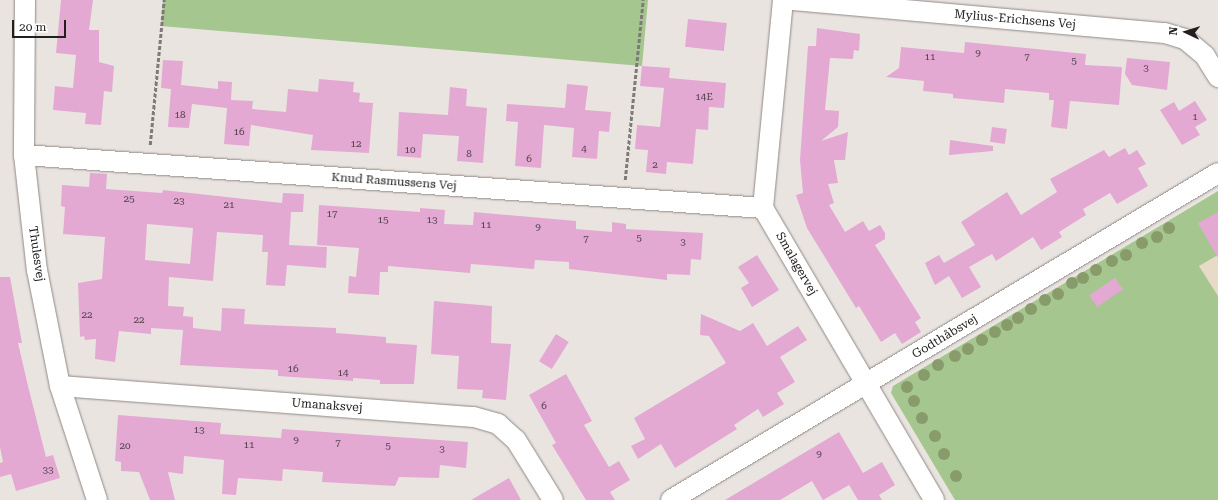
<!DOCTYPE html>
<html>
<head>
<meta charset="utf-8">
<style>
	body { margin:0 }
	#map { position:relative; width:1218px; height:500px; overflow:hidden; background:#eae4e0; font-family:"Roboto Serif",serif }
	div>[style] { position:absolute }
	.education>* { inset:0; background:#e7dac6 }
	.green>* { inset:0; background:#a5c78f }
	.building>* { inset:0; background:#e3a9d3; transform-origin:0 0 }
	.path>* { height:2.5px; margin-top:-1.25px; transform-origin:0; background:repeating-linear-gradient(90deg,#7e7a77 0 4px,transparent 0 6px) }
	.roads { filter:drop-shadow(0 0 1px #8f8986) drop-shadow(0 0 1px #8f8986) }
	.street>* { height:20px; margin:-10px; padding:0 10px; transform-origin:10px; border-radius:10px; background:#fff }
	.trees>* { width:12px; height:12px; margin:-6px; border-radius:50%; background:#889b6b }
	span { translate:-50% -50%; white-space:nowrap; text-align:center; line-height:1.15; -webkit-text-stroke:3.5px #fff; paint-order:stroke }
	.number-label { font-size:10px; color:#52424c }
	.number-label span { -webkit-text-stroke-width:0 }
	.street-label { font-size:12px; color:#22201f }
	.north { position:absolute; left:1166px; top:12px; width:40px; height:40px; -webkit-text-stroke:3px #fff; paint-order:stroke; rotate:274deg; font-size:11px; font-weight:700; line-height:16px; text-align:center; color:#22201f }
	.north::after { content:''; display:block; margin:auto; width:14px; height:18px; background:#22201f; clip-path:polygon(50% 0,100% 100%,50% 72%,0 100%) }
	.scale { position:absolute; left:12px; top:20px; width:54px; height:18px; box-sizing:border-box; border:2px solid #22201f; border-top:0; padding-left:5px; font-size:12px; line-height:14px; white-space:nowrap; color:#22201f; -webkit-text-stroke:3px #fff; paint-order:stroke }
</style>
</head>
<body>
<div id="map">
	<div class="education">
		<i style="clip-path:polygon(1218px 255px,1218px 296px,1199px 266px)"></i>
	</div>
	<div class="green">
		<i style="clip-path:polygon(163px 0,648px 0,642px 66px,161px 26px)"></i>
		<i style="clip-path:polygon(1218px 191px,1218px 255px,1199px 266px,1218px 296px,1218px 500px,955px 500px,891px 393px,893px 386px)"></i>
	</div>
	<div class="building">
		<i style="clip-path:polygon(61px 0,93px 0,89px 30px,99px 30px,99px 62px,114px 66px,112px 92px,104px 91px,101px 125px,85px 124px,86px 113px,53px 110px,55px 86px,73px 88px,76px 55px,56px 53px)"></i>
		<i style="left:688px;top:19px;width:39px;height:28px;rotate:6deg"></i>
		<i style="clip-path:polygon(817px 28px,860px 34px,859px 51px,854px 50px,853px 59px,830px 58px,825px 110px,839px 111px,838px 127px,821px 141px,848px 132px,845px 160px,834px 160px,838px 183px,828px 184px,834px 203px,829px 205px,845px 232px,863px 221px,869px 231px,880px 225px,885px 233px,885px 239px,875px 245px,921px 318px,915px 322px,921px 332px,902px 344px,895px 333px,881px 342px,859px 306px,856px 308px,807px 228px,796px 195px,803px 193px,800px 160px,808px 46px,816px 46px)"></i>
		<i style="clip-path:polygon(965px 42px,1086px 54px,1085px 65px,1122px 67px,1119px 105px,1070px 101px,1067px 129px,1051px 127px,1054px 100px,1049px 100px,1049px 93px,1005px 89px,1004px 103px,953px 98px,953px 94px,923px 91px,924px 81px,886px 77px,899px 68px,901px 47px,964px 53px)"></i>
		<i style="clip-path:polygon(1127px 58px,1170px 62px,1167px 90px,1132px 85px,1125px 74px)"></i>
		<i style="clip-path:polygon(163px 60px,183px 61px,181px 85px,218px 89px,218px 81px,232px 82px,231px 100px,253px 101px,252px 109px,286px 112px,288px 89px,318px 92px,319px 79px,354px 82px,353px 92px,360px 93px,359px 102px,373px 103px,369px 153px,311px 150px,313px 135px,251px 125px,249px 146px,224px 144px,227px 108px,192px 104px,189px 128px,168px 127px,171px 89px,161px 88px)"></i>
		<i style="clip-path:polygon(642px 66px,670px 68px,669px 78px,726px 83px,724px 108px,709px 107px,708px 130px,696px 129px,693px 164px,667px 162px,666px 174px,646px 172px,648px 150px,635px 149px,637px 125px,660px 127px,664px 88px,640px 86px)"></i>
		<i style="clip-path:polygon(567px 84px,588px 86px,585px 110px,611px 112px,609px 132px,599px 131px,597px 159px,572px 157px,574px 128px,544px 125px,541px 168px,515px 166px,518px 122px,506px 121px,507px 104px,565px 108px)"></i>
		<i style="clip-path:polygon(450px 87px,467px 89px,466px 106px,487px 108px,483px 163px,457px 161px,459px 136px,423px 134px,421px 158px,397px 156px,399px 112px,448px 115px)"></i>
		<i style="clip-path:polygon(1195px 101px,1207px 120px,1195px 127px,1200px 135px,1182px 145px,1160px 110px,1174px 102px,1179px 111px)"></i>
		<i style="left:992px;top:127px;width:15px;height:15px;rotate:8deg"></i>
		<i style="clip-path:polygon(950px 140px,993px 146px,993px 151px,949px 155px)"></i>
		<i style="clip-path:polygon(1125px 148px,1129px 155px,1137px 150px,1146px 164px,1138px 168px,1148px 186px,1117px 204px,1110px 193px,1083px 209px,1086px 215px,1059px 232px,1062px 237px,1041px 250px,1033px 237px,996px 261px,992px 254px,969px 267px,981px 287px,962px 298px,949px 276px,935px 285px,925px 263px,939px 255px,944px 263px,975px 245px,961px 222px,1007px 192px,1021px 215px,1057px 192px,1050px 179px,1104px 150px,1109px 157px)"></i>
		<i style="clip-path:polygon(evenodd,90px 173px,107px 174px,106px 189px,162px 193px,163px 190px,282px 203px,283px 193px,304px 194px,303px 212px,291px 212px,289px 245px,327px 247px,326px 268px,287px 265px,285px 286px,266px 285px,268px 252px,262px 252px,263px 235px,217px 232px,213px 281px,169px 277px,168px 306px,184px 307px,183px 316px,193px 317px,193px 328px,221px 331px,222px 308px,245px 309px,244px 324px,336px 328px,336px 333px,386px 337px,386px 343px,417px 345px,414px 384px,380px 384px,380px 380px,353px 378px,353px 381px,278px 376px,278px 370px,180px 365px,183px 330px,151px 328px,151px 334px,119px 331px,115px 362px,95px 359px,96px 339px,85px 340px,84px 336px,80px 337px,78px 283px,102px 279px,105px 237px,63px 234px,65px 207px,61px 206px,62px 185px,89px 187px,90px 173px,147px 224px,193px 228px,190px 264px,145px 260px,147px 224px)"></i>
		<i style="clip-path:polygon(319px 205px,420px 212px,420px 208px,445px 210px,444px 224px,473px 225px,474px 212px,576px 221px,576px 229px,612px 232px,612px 222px,626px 224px,626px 229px,703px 233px,701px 260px,691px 259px,690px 275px,667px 274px,667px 280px,569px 269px,569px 262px,535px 260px,534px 269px,471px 264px,470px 273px,388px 266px,388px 272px,380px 272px,379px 295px,348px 293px,349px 276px,356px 277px,359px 248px,317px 245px)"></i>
		<i style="clip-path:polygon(1218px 212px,1218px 258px,1198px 223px)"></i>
		<i style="clip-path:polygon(757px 255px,779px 290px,752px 307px,741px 288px,749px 283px,738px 267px)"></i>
		<i style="clip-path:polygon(0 277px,10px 277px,22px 343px,18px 343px,28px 386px,46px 457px,53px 455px,60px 478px,16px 491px,11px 474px,0 477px,0 463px,3px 462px,0 447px)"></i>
		<i style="left:1115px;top:278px;width:14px;height:31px;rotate:56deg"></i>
		<i style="clip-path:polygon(434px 301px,492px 306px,491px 343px,511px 344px,506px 400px,482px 398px,483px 390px,457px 389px,459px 356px,431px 354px)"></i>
		<i style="clip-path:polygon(701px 314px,740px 331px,753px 323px,767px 346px,798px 326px,807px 340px,780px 357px,795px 382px,777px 393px,784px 404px,763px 417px,758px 409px,734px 425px,737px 429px,675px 468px,661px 444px,638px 459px,631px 446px,645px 439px,634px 418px,726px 363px,709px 336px,700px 335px)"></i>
		<i style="left:556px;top:334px;width:15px;height:32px;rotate:32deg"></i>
		<i style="clip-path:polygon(566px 374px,592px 421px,584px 425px,609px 467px,619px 461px,630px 480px,610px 492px,615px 500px,586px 500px,552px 445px,556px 443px,529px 395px)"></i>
		<i style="clip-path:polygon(118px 415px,221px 423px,220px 434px,281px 438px,282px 429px,468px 442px,466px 468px,440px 465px,439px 478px,399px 477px,395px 486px,322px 482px,323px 472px,283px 469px,282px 481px,238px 478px,236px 495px,222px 494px,224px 460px,184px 456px,183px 474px,168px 472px,175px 500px,150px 500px,139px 472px,121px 471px,121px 462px,115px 461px)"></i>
		<i style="clip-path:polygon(839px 432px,863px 473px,882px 462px,895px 485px,879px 495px,882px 500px,858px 500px,849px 485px,823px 500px,812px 481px,780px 500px,725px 500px)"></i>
		<i style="clip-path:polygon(509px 478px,521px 500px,471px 500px)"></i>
	</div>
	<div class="path">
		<i style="left:150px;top:145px;width:146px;rotate:-84.5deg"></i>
		<i style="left:625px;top:180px;width:181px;rotate:-84.3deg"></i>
	</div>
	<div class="roads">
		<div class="street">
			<i style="left:25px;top:0;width:155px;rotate:90.4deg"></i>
			<i style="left:24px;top:155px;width:116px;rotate:83.6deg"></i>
			<i style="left:37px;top:270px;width:118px;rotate:78.8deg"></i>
			<i style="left:60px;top:386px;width:120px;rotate:72deg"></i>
			<i style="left:783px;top:0;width:209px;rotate:95.5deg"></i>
			<i style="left:763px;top:208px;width:338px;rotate:59.6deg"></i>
			<i style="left:793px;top:0;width:373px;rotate:5.1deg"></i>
			<i style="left:1165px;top:33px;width:21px;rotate:17deg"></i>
			<i style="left:1185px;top:39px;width:26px;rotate:40deg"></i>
			<i style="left:1205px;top:56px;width:25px;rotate:58deg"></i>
			<i style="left:24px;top:155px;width:741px;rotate:4.1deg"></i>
			<i style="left:60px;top:386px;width:415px;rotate:4.3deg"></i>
			<i style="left:474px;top:417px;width:25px;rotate:16deg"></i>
			<i style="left:498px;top:424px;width:24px;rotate:42deg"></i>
			<i style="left:516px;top:440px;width:70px;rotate:58.3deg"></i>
			<i style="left:671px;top:500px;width:637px;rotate:-30.87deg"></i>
		</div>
	</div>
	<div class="trees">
		<i style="left:1169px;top:228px"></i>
		<i style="left:1157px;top:237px"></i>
		<i style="left:1142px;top:243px"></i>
		<i style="left:1126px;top:255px"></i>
		<i style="left:1112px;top:261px"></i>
		<i style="left:1096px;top:270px"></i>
		<i style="left:1083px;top:278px"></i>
		<i style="left:1072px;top:283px"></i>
		<i style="left:1058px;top:294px"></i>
		<i style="left:1045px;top:300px"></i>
		<i style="left:1031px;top:309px"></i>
		<i style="left:1018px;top:318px"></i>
		<i style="left:1007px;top:325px"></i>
		<i style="left:995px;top:332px"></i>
		<i style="left:982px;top:340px"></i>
		<i style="left:968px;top:349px"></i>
		<i style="left:955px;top:356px"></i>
		<i style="left:938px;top:365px"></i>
		<i style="left:924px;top:375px"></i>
		<i style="left:907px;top:387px"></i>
		<i style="left:914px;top:401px"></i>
		<i style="left:922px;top:418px"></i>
		<i style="left:935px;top:436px"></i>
		<i style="left:944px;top:454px"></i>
		<i style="left:956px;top:476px"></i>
	</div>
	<div class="number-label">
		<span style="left:978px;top:53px">9</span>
		<span style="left:930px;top:57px">11</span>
		<span style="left:1027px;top:57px">7</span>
		<span style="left:1074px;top:61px">5</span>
		<span style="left:1146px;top:68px">3</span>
		<span style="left:704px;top:97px">14E</span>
		<span style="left:180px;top:115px">18</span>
		<span style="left:1195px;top:117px">1</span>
		<span style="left:239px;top:132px">16</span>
		<span style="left:356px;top:144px">12</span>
		<span style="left:584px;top:149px">4</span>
		<span style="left:410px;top:150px">10</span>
		<span style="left:469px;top:154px">8</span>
		<span style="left:529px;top:159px">6</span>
		<span style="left:655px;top:165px">2</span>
		<span style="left:129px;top:199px">25</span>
		<span style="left:179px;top:201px">23</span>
		<span style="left:229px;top:205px">21</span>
		<span style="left:332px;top:214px">17</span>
		<span style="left:383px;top:220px">15</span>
		<span style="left:432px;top:220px">13</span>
		<span style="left:486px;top:225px">11</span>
		<span style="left:538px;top:227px">9</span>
		<span style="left:639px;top:238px">5</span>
		<span style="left:586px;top:239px">7</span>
		<span style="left:683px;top:242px">3</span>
		<span style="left:87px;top:315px">22</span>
		<span style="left:139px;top:320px">22</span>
		<span style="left:293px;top:369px">16</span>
		<span style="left:343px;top:373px">14</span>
		<span style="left:544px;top:406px">6</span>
		<span style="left:199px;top:430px">13</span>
		<span style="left:296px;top:440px">9</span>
		<span style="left:338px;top:443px">7</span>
		<span style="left:249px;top:445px">11</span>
		<span style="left:125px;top:446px">20</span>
		<span style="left:388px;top:446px">5</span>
		<span style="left:442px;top:449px">3</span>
		<span style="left:819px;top:454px">9</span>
		<span style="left:48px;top:470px">33</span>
	</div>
	<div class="street-label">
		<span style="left:1015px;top:20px;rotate:5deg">Mylius-Erichsens Vej</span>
		<span style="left:394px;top:182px;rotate:4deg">Knud Rasmussens Vej</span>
		<span style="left:36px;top:254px;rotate:82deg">Thulesvej</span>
		<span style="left:796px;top:264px;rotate:60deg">Smalagervej</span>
		<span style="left:945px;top:337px;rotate:-31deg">Godthåbsvej</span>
		<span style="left:327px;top:406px;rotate:4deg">Umanaksvej</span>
	</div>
	<div class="north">N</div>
	<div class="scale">20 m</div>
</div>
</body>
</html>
